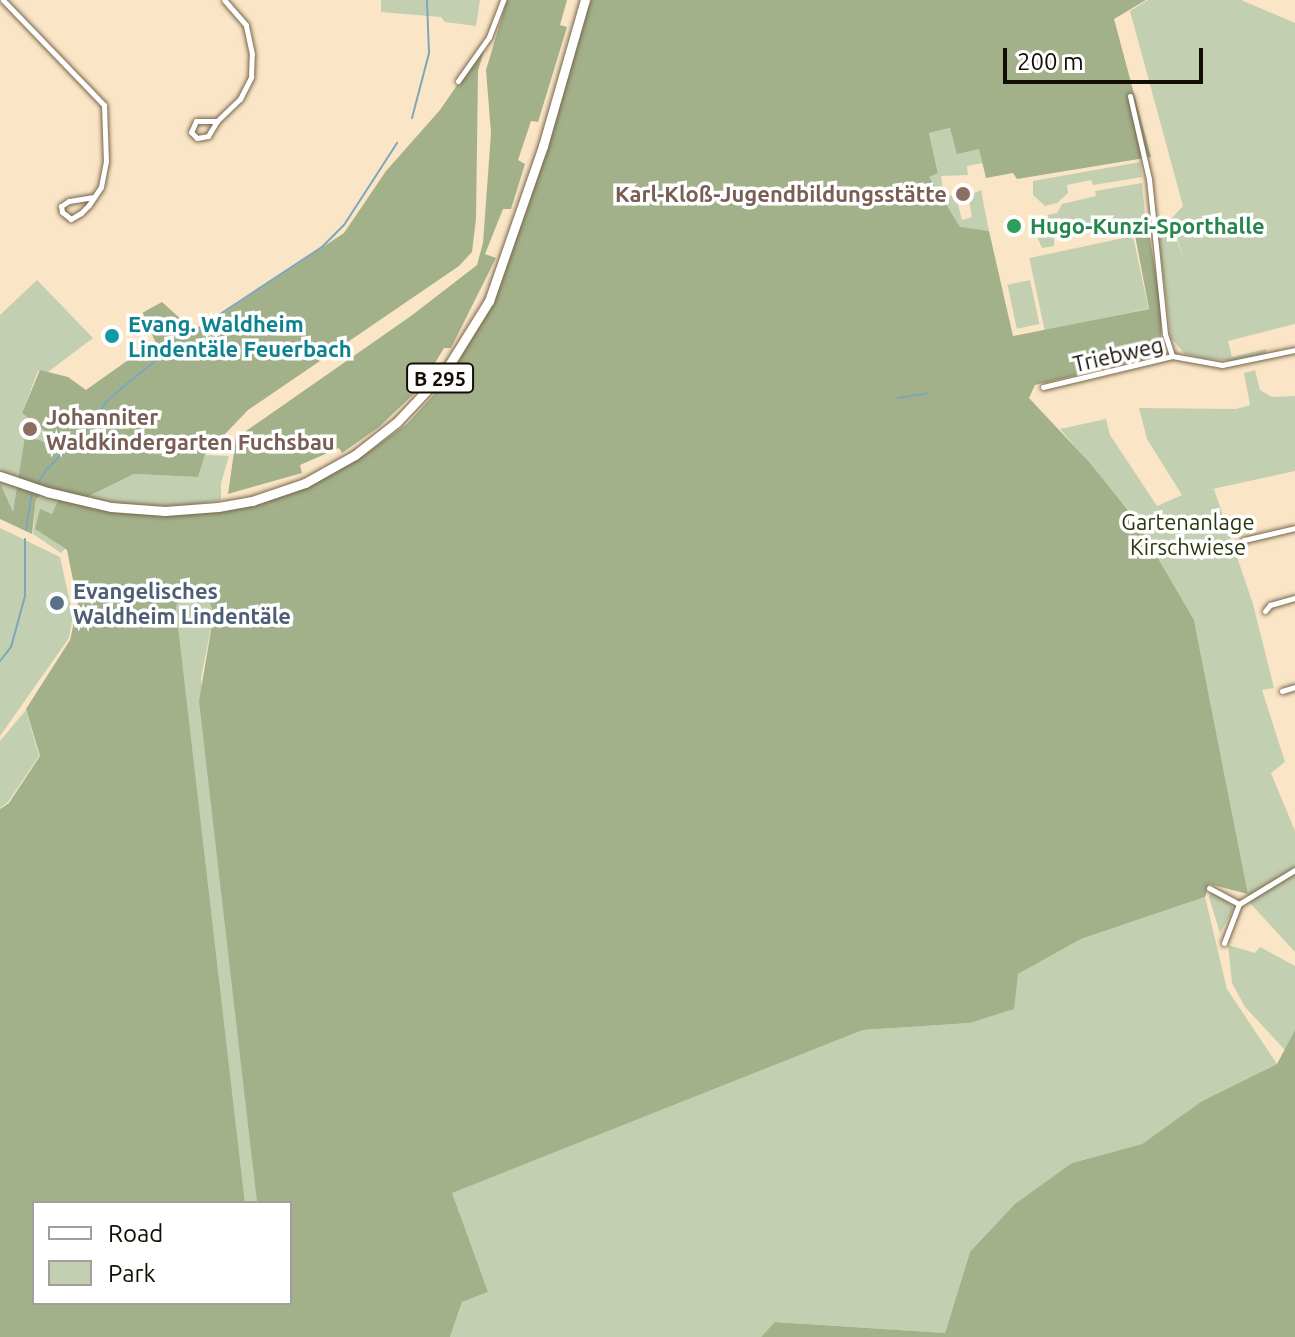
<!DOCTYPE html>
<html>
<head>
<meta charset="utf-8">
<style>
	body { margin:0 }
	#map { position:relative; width:1295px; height:1337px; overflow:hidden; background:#fae5c6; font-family:Ubuntu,sans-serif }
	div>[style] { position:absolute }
	.green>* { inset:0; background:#c3cfb1; transform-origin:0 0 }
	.forest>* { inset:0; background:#a3b18b }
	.stream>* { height:2px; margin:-1px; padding:0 1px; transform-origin:1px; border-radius:1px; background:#7ca7bb }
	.roads { filter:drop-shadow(0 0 2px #77654a) drop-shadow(0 0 2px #77654a) }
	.street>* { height:5px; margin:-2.5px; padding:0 2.5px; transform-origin:2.5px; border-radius:2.5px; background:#fff }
	.primary>* { height:9px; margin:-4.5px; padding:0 4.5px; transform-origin:4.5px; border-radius:4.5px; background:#fff }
	.dots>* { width:22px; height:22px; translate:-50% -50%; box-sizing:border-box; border:4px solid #fff; border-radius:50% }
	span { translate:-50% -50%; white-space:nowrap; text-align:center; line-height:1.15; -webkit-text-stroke:7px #fff; paint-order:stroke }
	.shield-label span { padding:2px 6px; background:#fff; border:2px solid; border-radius:6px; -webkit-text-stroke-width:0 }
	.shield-label { font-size:20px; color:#140d04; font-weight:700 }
	.education-label { font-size:22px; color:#785e54; font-weight:700 }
	.right { translate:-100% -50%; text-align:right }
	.left { translate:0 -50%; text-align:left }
	.leisure-label { font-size:22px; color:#27864d; font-weight:700 }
	.culture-label { font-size:22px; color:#0d838f; font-weight:700 }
	.street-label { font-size:22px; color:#140d04 }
	.park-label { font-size:22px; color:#2b380c }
	.service-label { font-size:22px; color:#4e5e75; font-weight:700 }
	.legend { position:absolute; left:32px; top:1201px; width:260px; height:104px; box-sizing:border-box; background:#fff; border:2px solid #a19e9b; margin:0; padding:10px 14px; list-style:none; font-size:24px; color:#140d04 }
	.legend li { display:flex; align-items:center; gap:16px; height:40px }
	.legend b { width:40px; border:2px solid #a19e9b }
	.scale { position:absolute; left:1003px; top:48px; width:200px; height:36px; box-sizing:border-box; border:4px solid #140d04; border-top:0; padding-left:10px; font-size:24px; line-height:28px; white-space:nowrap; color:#140d04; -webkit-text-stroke:6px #fff; paint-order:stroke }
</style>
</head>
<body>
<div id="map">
	<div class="green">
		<i style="clip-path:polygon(381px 0,480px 0,476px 26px,445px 22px,441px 17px,381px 12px)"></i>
		<i style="clip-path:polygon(1148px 0,1241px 0,1295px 23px,1295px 324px,1228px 341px,1232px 357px,1266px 349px,1267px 354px,1233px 361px,1202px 358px,1185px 354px,1171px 338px,1157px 227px,1171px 224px,1184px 260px,1171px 219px,1183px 206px,1130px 11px)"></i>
		<i style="clip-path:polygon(951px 128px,979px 148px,983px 163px,967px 166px,968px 175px,941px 176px,944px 197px,960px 194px,961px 199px,957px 200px,962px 220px,972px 217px,968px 196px,981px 190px,989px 231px,960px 228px,928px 176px,938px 172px,929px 133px)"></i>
		<i style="clip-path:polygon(1140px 162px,1142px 177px,1093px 185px,1091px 180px,1067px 185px,1068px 193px,1057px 203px,1045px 206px,1033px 195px,1033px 181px)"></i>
		<i style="clip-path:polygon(1142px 183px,1146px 227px,1107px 235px,1105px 228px,1054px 237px,1054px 246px,1042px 248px,1036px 234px,1061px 227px,1058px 217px,1060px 226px,1040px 230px,1037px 217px,1057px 213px,1062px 204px,1096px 196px,1095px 191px)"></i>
		<i style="left:1133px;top:236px;width:74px;height:106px;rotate:78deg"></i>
		<i style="clip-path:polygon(37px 280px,93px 338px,48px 372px,38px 371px,22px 413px,69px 449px,25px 436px,13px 514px,0 483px,0 315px)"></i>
		<i style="left:1030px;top:280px;width:45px;height:23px;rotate:78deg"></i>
		<i style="clip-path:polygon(1255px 370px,1260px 390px,1272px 397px,1295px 396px,1295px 471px,1199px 492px,1214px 489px,1253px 604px,1274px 688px,1262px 690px,1285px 762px,1271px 773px,1295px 831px,1295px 952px,1251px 904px,1248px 894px,1194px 620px,1136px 519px,1060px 429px,1106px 419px,1110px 435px,1157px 506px,1182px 495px,1147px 439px,1139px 408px,1236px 409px,1250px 405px,1244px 373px)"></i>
		<i style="clip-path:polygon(205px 455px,229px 456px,221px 483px,221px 500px,179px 507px,126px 505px,87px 497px,134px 474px,198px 477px)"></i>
		<i style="clip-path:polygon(45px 494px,59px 497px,52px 514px,40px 510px,35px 529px,65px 549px,61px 553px,33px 534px,36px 499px)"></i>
		<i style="clip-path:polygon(0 528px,60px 557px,73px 616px,69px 638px,0 736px)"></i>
		<i style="clip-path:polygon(202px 596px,207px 597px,214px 613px,201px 678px,257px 1203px,245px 1203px,176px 608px,177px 604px)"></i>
		<i style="clip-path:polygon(26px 710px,39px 756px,8px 802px,0 808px,0 741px)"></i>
		<i style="clip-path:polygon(1211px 892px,1231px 904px,1233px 910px,1220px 933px,1209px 897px)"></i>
		<i style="clip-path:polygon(1205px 897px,1227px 989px,1277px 1064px,1202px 1101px,1142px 1144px,1072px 1163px,970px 1252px,945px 1333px,776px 1322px,761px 1337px,450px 1337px,462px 1302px,488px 1292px,451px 1193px,863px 1030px,970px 1023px,1013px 1009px,1018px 974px,1081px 939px)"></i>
		<i style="clip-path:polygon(1228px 945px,1255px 953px,1260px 947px,1295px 966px,1295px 1030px,1285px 1050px,1245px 1007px,1232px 983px)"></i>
	</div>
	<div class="forest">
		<i style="clip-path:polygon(507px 0,567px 0,560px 25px,567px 27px,538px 122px,531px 121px,518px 160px,525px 164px,511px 209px,503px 209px,485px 254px,496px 258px,451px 348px,444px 348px,420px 388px,379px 427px,342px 453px,339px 448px,300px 465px,302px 473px,228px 494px,236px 438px,411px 316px,477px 265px,483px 243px,491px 133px,486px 70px)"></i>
		<i style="clip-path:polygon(evenodd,591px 0,1146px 0,1114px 19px,1151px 157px,1017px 179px,1013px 173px,986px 178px,979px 149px,957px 154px,950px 128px,929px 133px,938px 173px,929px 177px,960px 227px,989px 231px,1013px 336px,1149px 309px,1135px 235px,1149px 233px,1161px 307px,1161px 355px,1035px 385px,1029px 398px,1089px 462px,1136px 520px,1194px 620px,1248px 894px,1209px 884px,1205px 897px,1081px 939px,1018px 974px,1014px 1009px,970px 1023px,863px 1030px,452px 1193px,488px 1292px,462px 1302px,450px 1337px,0 1337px,0 809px,9px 803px,40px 756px,26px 709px,70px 640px,78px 605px,67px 550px,35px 529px,40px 509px,52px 514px,59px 497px,120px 513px,219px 511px,317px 481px,364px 455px,407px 424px,440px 388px,493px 299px,591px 0,202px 596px,207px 597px,214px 613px,199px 701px,257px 1203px,290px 1203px,290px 1303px,34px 1303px,34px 1203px,245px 1203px,176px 608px,177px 604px,202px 596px)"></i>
		<i style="clip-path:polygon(486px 43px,478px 71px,476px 219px,472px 252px,459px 266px,248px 410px,205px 455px,198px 477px,134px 474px,87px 497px,52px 489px,36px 499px,32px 534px,0 519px,0 483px,13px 512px,25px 436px,66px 448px,22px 413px,40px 370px,68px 377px,86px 390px,155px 341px,142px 313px,162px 302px,195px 332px,344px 233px,386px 171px,440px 110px)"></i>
		<i style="clip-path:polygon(1295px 1030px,1295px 1337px,761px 1337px,775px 1322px,945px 1333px,970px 1252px,1015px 1204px,1072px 1163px,1142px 1144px,1202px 1101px,1277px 1064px)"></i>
	</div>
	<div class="stream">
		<i style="left:412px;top:118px;width:67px;rotate:-75.3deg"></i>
		<i style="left:429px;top:53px;width:53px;rotate:-92.2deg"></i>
		<i style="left:898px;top:398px;width:30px;rotate:-9deg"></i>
		<i style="left:36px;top:486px;width:19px;rotate:-58deg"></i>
		<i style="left:46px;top:470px;width:71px;rotate:-45deg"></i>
		<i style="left:96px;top:420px;width:19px;rotate:-62deg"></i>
		<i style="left:105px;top:403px;width:38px;rotate:-41deg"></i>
		<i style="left:134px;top:378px;width:68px;rotate:-38.4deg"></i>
		<i style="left:187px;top:336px;width:162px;rotate:-33.4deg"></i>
		<i style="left:322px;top:247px;width:31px;rotate:-45deg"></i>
		<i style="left:344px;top:225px;width:98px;rotate:-57.1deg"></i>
		<i style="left:26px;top:530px;width:38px;rotate:-81deg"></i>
		<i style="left:0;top:661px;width:18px;rotate:-52deg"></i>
		<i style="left:11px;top:647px;width:53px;rotate:-74.6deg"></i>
		<i style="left:25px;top:596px;width:57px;rotate:-90deg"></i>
	</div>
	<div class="roads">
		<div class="street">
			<i style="left:3px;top:0;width:146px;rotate:46.1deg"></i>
			<i style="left:104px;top:105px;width:56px;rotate:88deg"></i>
			<i style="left:106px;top:161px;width:26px;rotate:101deg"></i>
			<i style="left:101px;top:187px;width:22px;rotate:124deg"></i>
			<i style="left:89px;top:205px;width:11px;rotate:135deg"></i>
			<i style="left:81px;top:213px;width:12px;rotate:149deg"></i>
			<i style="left:71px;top:219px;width:11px;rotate:-142deg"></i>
			<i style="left:62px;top:212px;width:6px;rotate:-99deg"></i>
			<i style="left:61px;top:206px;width:9px;rotate:-32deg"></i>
			<i style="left:69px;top:201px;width:25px;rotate:-9deg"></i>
			<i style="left:458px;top:81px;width:54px;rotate:-54.8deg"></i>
			<i style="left:489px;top:37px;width:40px;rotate:-69deg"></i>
			<i style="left:1130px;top:96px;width:85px;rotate:77.1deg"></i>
			<i style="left:1149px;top:179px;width:156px;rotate:84.1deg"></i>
			<i style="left:1165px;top:334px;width:23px;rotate:72deg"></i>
			<i style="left:217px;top:121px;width:21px;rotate:180deg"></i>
			<i style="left:196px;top:121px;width:12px;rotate:114deg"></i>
			<i style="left:191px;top:132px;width:8px;rotate:45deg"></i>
			<i style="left:197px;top:138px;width:11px;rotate:-10deg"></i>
			<i style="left:208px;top:136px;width:17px;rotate:-59deg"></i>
			<i style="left:217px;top:121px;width:32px;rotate:-44deg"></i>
			<i style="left:240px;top:99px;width:25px;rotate:-63deg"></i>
			<i style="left:251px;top:77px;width:23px;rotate:-88deg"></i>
			<i style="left:252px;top:54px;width:30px;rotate:-102deg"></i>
			<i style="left:246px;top:25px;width:33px;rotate:-131deg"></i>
			<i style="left:1043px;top:387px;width:133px;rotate:-13.5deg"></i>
			<i style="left:1172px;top:356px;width:51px;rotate:10.2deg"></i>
			<i style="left:1222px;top:365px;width:75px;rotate:-11.6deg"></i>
			<i style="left:1241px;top:544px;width:5px;rotate:-53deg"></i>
			<i style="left:1244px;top:540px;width:52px;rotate:-13.2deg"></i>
			<i style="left:1265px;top:611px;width:8px;rotate:-50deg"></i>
			<i style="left:1270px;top:605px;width:26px;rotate:-16deg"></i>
			<i style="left:1282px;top:691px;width:14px;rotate:-17deg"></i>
			<i style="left:1209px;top:888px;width:34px;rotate:28deg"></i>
			<i style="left:1239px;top:904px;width:66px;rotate:-31.3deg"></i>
			<i style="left:1224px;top:943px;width:42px;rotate:-69deg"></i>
		</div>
		<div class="primary">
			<i style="left:0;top:476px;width:50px;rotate:18.8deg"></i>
			<i style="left:47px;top:492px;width:66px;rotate:13.2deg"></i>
			<i style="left:111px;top:507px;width:54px;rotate:4.2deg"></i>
			<i style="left:165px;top:511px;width:53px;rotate:-4.3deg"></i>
			<i style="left:218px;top:507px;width:35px;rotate:-10deg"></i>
			<i style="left:252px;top:501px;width:56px;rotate:-18.8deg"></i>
			<i style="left:305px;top:483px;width:57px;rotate:-29.2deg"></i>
			<i style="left:355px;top:455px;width:53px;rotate:-38.2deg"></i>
			<i style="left:397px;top:422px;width:71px;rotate:-46.7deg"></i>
			<i style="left:446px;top:370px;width:81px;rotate:-58.1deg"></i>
			<i style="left:489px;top:301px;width:164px;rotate:-70.8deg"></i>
			<i style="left:543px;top:146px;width:152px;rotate:-74deg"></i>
		</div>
	</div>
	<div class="dots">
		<i style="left:963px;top:194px;background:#8d6e63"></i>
		<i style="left:1014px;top:226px;background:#2e9e5b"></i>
		<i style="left:112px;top:336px;background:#0f9aa8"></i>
		<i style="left:30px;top:429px;background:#8d6e63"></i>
		<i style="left:57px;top:603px;background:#5c6f8a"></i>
	</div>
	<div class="shield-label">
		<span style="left:440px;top:378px">B 295</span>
	</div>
	<div class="education-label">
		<span class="right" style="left:947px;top:194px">Karl-Kloß-Jugendbildungsstätte</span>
		<span class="left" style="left:46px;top:429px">Johanniter<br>Waldkindergarten Fuchsbau</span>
	</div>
	<div class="leisure-label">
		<span class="left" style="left:1030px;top:226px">Hugo-Kunzi-Sporthalle</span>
	</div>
	<div class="culture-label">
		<span class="left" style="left:128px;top:336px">Evang. Waldheim<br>Lindentäle Feuerbach</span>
	</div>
	<div class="street-label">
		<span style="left:1118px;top:354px;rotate:-13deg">Triebweg</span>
	</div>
	<div class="park-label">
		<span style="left:1188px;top:534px">Gartenanlage<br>Kirschwiese</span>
	</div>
	<div class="service-label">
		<span class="left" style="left:73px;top:603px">Evangelisches<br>Waldheim Lindentäle</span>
	</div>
	<ul class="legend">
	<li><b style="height:10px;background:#fff"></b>Road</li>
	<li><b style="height:22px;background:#c3cfb1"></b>Park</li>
	</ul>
	<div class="scale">200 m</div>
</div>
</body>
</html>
